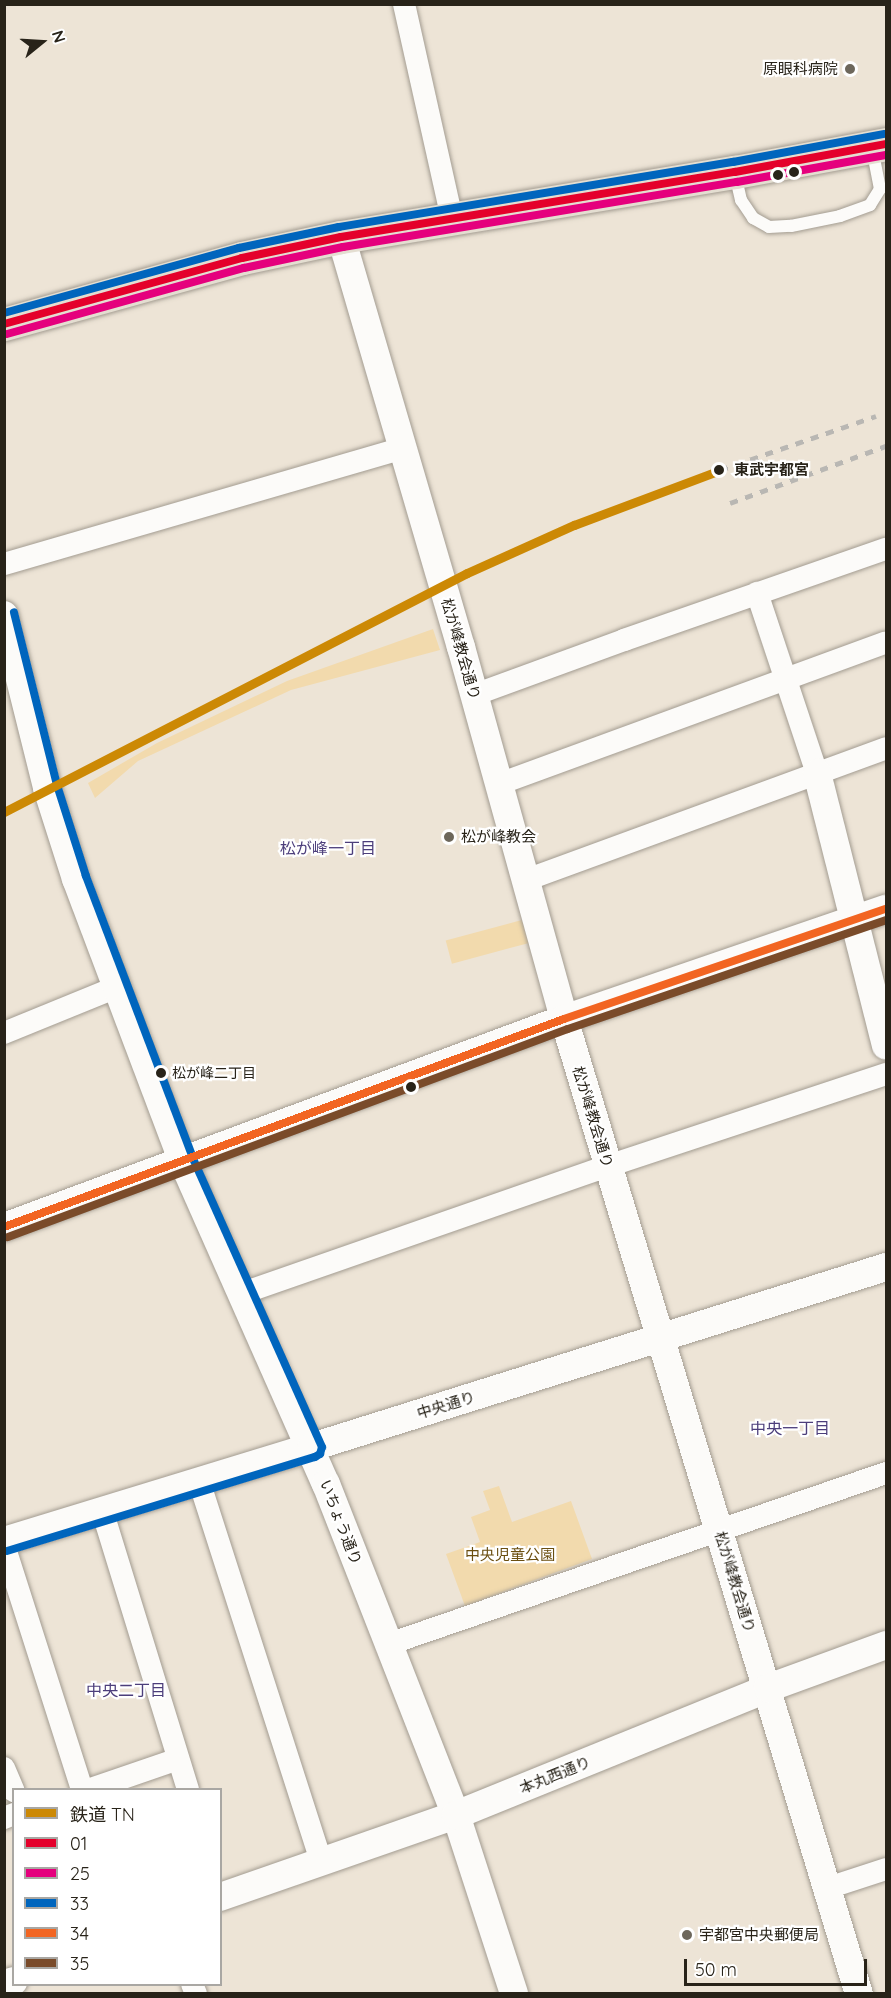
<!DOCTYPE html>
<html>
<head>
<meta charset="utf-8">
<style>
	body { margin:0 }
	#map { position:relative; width:891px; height:1998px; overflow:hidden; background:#ede4d6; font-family:Quicksand,"Noto Sans JP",sans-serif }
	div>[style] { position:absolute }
	.green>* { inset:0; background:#f2daad; transform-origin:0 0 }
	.roads { filter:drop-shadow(0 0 2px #a39c91) drop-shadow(0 0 2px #a39c91) }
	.service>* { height:12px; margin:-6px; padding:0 6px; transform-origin:6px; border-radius:6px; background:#fcfbf9 }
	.minor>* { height:22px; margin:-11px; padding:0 11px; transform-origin:11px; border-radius:11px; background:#fcfbf9 }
	.tertiary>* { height:28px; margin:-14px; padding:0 14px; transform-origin:14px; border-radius:14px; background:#fcfbf9 }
	.trunk>* { height:33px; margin:-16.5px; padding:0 16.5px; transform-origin:16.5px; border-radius:16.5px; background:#e4ded1 }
	.rail>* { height:4.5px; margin-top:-2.25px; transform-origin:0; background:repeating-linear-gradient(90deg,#b9b7b3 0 8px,transparent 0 16px) }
	.bus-1>* { height:8px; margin:-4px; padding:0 4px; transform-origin:4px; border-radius:4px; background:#e4002b }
	.bus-2>* { height:8px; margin:-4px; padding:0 4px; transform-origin:4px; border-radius:4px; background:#e5007d }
	.bus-3>* { height:8px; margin:-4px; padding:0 4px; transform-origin:4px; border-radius:4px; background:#0065bd }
	.bus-4>* { height:8px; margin:-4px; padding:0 4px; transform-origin:4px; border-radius:4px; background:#f26522 }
	.bus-5>* { height:8px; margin:-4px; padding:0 4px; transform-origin:4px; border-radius:4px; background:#7a4b2a }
	.rail-1>* { height:9px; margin:-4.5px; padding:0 4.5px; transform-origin:4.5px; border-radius:4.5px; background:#cc8905 }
	.dots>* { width:16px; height:16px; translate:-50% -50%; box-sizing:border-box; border:3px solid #fff; border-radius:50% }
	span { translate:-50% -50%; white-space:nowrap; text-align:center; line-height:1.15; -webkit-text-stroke:4.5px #fff; paint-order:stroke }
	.bus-label { font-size:14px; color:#282319 }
	.left { translate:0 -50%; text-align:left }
	.poi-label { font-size:15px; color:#282319 }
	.right { translate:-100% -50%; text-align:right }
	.stop-label { font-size:15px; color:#282319; font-weight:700 }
	.street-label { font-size:15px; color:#282319 }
	.park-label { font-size:15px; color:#6b4f11 }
	.neighbourhood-label { font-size:16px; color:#4c3e7b }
	.frame { position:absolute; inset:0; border:6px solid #282319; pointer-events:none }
	.legend { position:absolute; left:12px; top:1788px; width:210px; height:198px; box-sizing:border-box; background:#fff; border:2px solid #a9a7a3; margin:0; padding:8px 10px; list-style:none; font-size:18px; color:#282319 }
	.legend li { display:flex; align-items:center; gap:12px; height:30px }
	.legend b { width:30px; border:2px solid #a9a7a3 }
	.north { position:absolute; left:12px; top:12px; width:60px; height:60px; -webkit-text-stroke:4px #fff; paint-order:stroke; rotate:72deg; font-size:16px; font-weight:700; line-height:24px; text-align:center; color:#282319 }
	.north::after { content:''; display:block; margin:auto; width:21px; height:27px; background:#282319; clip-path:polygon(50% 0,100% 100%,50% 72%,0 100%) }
	.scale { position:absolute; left:684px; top:1959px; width:183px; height:27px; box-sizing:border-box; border:3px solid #282319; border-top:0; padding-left:8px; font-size:18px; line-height:21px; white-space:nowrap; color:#282319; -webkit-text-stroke:4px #fff; paint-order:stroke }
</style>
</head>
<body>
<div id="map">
	<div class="green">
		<i style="clip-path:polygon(433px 629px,440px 650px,291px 690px,138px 761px,95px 798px,88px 783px,157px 743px,287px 681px)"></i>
		<i style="left:522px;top:920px;width:24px;height:79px;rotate:75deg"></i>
		<i style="clip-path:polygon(499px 1486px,512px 1522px,571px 1501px,592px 1559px,465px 1606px,446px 1554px,480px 1542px,471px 1517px,490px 1510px,483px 1491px)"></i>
	</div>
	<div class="roads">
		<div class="service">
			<i style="left:735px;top:174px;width:27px;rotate:77deg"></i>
			<i style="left:741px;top:200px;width:22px;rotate:56deg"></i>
			<i style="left:753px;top:218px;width:18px;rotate:29deg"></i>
			<i style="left:769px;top:227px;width:22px;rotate:-3deg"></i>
			<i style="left:791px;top:226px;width:50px;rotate:-11.5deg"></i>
			<i style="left:840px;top:216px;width:32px;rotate:-20deg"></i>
			<i style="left:870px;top:205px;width:19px;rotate:-58deg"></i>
			<i style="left:880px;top:189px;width:42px;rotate:-101deg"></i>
		</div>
		<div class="minor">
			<i style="left:404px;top:4px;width:219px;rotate:77.4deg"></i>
			<i style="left:4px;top:564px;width:416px;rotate:-16.2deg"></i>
			<i style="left:757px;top:593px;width:190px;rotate:71.6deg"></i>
			<i style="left:474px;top:695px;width:160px;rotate:-20.1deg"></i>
			<i style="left:624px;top:640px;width:277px;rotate:-19.2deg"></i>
			<i style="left:499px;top:784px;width:412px;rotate:-20.1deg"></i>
			<i style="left:526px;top:880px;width:383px;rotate:-20.1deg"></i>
			<i style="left:4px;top:1033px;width:122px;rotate:-22.2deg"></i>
			<i style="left:243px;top:1293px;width:386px;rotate:-19.2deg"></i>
			<i style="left:608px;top:1166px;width:293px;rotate:-18.3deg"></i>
			<i style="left:199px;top:1481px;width:400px;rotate:72.2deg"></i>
			<i style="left:102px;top:1510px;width:293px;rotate:72.9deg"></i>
			<i style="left:4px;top:1545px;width:257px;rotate:72.3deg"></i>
			<i style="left:389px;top:1644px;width:526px;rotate:-18.99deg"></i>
			<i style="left:4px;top:1768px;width:25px;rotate:67deg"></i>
			<i style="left:88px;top:1790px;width:95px;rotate:-19deg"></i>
			<i style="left:4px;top:1818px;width:11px;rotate:-22deg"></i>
			<i style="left:828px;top:1888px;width:61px;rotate:-18.1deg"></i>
			<i style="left:192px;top:1984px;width:11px;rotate:68deg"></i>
		</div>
		<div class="tertiary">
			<i style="left:341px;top:237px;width:427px;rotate:73.7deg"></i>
			<i style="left:461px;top:647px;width:386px;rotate:74.5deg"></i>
			<i style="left:564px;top:1019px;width:1019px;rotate:73.17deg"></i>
			<i style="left:4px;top:615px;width:178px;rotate:76deg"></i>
			<i style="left:47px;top:788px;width:96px;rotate:72.3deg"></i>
			<i style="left:76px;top:879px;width:303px;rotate:69.3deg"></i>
			<i style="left:183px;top:1162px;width:352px;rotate:66.1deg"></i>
			<i style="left:326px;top:1484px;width:356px;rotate:68.6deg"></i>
			<i style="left:456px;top:1815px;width:188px;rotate:72deg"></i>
			<i style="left:817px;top:773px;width:281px;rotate:75.8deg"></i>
			<i style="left:4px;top:1227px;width:597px;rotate:-20.38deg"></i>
			<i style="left:564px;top:1019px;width:340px;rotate:-18.9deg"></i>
			<i style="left:4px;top:1541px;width:322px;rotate:-17deg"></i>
			<i style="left:312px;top:1447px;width:602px;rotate:-17.41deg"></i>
			<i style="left:220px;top:1897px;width:250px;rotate:-19.2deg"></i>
			<i style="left:456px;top:1815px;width:337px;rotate:-22.1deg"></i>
			<i style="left:768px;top:1688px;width:126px;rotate:-20deg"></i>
			<i style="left:4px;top:1984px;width:10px;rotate:-17deg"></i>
		</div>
		<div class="trunk">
			<i style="left:4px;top:324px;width:247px;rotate:-15.5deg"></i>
			<i style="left:242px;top:258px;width:101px;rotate:-12deg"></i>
			<i style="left:341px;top:237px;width:399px;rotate:-9.4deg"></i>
			<i style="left:735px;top:172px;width:154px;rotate:-10.5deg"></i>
		</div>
	</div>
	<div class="rail">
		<i style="left:720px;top:470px;width:165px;rotate:-19.1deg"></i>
		<i style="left:730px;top:503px;width:166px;rotate:-20.1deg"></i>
	</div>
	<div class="bus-1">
		<i style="left:4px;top:324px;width:247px;rotate:-15.5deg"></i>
		<i style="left:242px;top:258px;width:101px;rotate:-12deg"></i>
		<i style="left:341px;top:237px;width:399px;rotate:-9.4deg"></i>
		<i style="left:735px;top:172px;width:154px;rotate:-10.5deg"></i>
	</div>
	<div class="bus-2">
		<i style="left:7px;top:334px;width:246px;rotate:-15.6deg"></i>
		<i style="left:244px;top:268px;width:101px;rotate:-12deg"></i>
		<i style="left:343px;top:247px;width:399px;rotate:-9.4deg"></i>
		<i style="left:737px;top:182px;width:151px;rotate:-10.3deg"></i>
	</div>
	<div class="bus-3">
		<i style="left:4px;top:313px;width:244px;rotate:-15.5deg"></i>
		<i style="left:239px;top:248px;width:102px;rotate:-11.9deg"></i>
		<i style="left:339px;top:227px;width:399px;rotate:-9.4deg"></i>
		<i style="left:733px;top:162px;width:154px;rotate:-10.5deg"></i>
		<i style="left:7px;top:1551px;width:322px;rotate:-17deg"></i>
		<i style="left:315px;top:1457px;width:6px;rotate:-31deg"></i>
		<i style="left:320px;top:1454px;width:7px;rotate:-74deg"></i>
		<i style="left:322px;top:1447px;width:316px;rotate:-114.1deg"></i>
		<i style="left:193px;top:1158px;width:302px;rotate:-110.8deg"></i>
		<i style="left:86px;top:876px;width:96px;rotate:-107.7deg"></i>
		<i style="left:57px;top:785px;width:178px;rotate:-104deg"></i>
	</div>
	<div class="bus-4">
		<i style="left:4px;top:1227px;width:597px;rotate:-20.38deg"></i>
		<i style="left:564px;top:1019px;width:340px;rotate:-18.9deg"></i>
	</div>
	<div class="bus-5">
		<i style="left:8px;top:1237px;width:597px;rotate:-20.38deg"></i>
		<i style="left:568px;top:1029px;width:336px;rotate:-18.9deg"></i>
	</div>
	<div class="rail-1">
		<i style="left:4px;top:812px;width:521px;rotate:-27.3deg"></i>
		<i style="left:467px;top:573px;width:117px;rotate:-24.2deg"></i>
		<i style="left:574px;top:525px;width:156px;rotate:-20.6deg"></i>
	</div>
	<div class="dots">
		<i style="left:850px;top:69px;background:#6d675b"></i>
		<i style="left:794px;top:172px;background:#282319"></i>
		<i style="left:778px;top:175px;background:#282319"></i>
		<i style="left:719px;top:470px;background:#282319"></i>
		<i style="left:449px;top:837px;background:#6d675b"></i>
		<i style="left:161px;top:1073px;background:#282319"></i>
		<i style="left:411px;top:1087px;background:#282319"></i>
		<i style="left:687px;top:1935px;background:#6d675b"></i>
	</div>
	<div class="bus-label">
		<span class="left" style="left:172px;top:1073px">松が峰二丁目</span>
	</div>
	<div class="poi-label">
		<span class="right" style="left:838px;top:69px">原眼科病院</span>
		<span class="left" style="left:461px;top:837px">松が峰教会</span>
		<span class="left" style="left:699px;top:1935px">宇都宮中央郵便局</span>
	</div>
	<div class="stop-label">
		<span class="left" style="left:734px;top:470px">東武宇都宮</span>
	</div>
	<div class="street-label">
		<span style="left:461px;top:649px;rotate:74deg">松が峰教会通り</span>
		<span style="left:593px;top:1117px;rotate:73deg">松が峰教会通り</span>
		<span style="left:446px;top:1405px;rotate:-17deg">中央通り</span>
		<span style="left:341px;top:1522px;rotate:69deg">いちょう通り</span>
		<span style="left:735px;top:1582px;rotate:73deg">松が峰教会通り</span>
		<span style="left:555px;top:1775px;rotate:-22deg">本丸西通り</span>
	</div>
	<div class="park-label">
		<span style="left:510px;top:1555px">中央児童公園</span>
	</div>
	<div class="neighbourhood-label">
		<span style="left:328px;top:848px">松が峰一丁目</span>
		<span style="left:790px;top:1428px">中央一丁目</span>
		<span style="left:126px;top:1690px">中央二丁目</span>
	</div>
	<div class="frame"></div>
	<ul class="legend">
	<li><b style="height:8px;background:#cc8905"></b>鉄道 TN</li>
	<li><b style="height:8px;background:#e4002b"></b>01</li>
	<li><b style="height:8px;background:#e5007d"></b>25</li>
	<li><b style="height:8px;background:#0065bd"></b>33</li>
	<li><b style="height:8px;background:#f26522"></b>34</li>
	<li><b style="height:8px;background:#7a4b2a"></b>35</li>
	</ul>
	<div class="north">N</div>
	<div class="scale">50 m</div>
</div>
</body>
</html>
